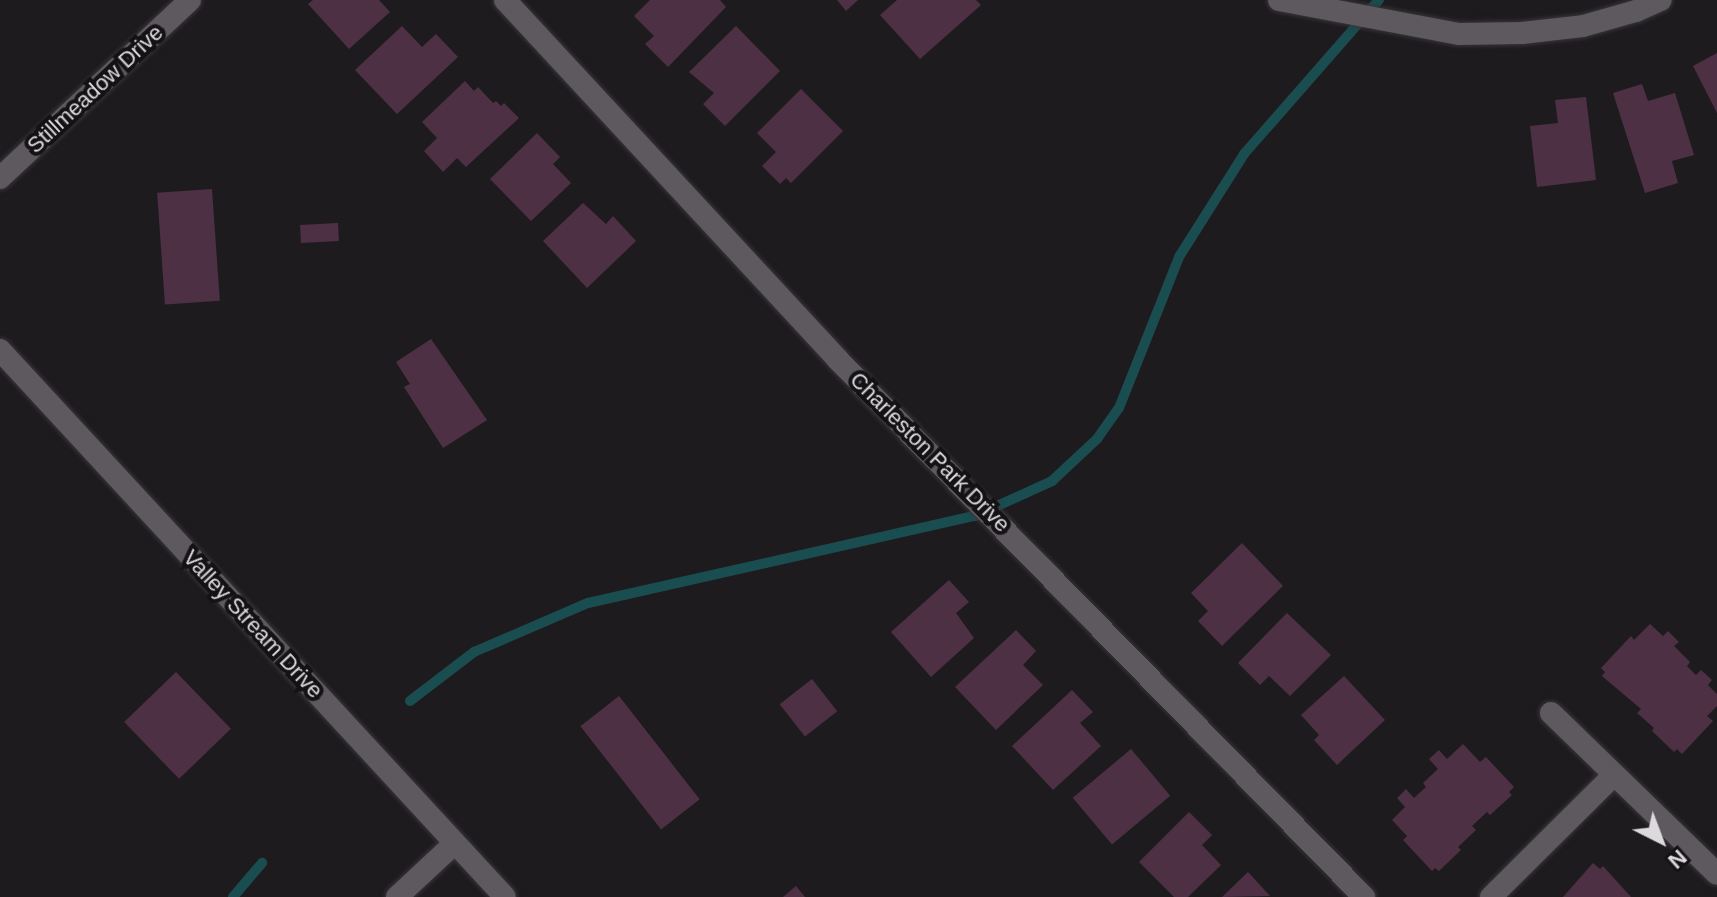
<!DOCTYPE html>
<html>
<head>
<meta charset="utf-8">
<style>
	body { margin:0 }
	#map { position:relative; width:1717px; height:897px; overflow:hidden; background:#1e1b1f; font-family:Helvetica,sans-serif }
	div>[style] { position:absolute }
	.stream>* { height:10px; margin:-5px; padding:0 5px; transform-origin:5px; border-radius:5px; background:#1a4d50 }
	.building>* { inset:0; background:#4e3045; transform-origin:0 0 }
	.roads { filter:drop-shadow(0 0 2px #373538) drop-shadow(0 0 2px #373538) }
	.minor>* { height:22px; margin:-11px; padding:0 11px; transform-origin:11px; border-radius:11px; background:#5d595e }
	span { translate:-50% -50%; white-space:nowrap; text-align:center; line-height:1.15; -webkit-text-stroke:8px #151216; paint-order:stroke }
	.street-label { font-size:22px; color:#dddadd }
	.north { position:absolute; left:1621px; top:801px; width:80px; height:80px; -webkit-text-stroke:6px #151216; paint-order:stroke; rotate:138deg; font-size:22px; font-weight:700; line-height:32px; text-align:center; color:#dddadd }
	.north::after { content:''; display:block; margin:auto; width:28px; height:36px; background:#dddadd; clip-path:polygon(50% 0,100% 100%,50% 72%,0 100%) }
</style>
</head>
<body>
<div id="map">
	<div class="stream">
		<i style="left:410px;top:701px;width:81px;rotate:-37.4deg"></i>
		<i style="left:474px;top:652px;width:124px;rotate:-23.3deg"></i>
		<i style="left:588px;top:603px;width:397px;rotate:-12.7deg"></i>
		<i style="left:975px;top:516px;width:85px;rotate:-24.4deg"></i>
		<i style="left:1052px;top:481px;width:62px;rotate:-43deg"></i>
		<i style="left:1097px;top:439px;width:38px;rotate:-55deg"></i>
		<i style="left:1119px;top:408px;width:162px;rotate:-68.3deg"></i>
		<i style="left:1179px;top:257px;width:122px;rotate:-57.7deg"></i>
		<i style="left:1244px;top:154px;width:205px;rotate:-48.8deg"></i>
		<i style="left:233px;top:897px;width:45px;rotate:-49.5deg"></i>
	</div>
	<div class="building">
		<i style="clip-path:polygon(313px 0,379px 0,390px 12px,349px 49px,308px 4px)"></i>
		<i style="clip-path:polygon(650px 0,720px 0,726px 7px,668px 67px,645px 44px,654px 36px,634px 16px)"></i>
		<i style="clip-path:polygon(837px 0,858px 0,846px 11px)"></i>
		<i style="clip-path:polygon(897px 0,976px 0,981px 5px,920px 59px,880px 15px)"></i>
		<i style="clip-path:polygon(402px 26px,422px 47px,436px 34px,458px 57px,397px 114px,355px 70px)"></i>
		<i style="clip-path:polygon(736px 26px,780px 71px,725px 126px,703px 104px,714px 93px,689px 72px)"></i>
		<i style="clip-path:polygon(1717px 53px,1717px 113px,1693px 66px)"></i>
		<i style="clip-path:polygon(465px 81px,474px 91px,478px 87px,493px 103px,496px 101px,501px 106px,504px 103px,519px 118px,466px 167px,457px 158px,443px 172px,424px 151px,437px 138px,422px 122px)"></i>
		<i style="clip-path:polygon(1642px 84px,1648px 101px,1675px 93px,1694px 155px,1672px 161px,1678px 183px,1645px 193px,1613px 93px)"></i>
		<i style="clip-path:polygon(801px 89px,843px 131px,791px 183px,786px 178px,780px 184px,762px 166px,776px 152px,757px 133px)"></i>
		<i style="clip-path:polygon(1586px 97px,1596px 180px,1537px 187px,1530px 126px,1558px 123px,1555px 100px)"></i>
		<i style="clip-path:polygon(537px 133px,560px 157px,553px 164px,571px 183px,531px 221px,490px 179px)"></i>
		<i style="left:212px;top:189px;width:112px;height:55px;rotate:86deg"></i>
		<i style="clip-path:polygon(583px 203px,606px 224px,613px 216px,636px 241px,587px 288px,543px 241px)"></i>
		<i style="left:338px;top:223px;width:18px;height:38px;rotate:87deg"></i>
		<i style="clip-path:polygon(431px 339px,487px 420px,443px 448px,404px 387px,410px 384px,396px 362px)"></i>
		<i style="clip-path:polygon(1242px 543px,1283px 586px,1222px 646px,1198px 621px,1208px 611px,1191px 593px)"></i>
		<i style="clip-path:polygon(949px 580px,969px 602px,956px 613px,974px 638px,931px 677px,891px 632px)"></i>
		<i style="clip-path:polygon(1287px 613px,1331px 655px,1290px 696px,1269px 676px,1260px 685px,1238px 663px)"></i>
		<i style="clip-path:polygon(1650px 624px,1663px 636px,1668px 631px,1679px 642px,1674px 646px,1690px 662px,1687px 666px,1696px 675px,1701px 670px,1712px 680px,1708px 685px,1717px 694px,1717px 706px,1707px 716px,1713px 721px,1682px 754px,1677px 749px,1674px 752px,1652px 731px,1654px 728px,1637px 713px,1641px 709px,1602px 676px,1605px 672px,1601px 668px,1631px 636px,1634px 640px)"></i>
		<i style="clip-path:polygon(1016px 630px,1036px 651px,1023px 665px,1043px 685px,996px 730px,955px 687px)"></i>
		<i style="left:176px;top:672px;width:79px;height:72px;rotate:46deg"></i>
		<i style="clip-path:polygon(1344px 676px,1385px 720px,1337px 765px,1314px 740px,1319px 735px,1301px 715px)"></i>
		<i style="left:812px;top:679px;width:41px;height:41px;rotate:52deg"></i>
		<i style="clip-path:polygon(1072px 690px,1093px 712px,1080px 723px,1101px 746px,1053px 790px,1012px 746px)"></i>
		<i style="left:619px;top:696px;width:131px;height:49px;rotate:52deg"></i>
		<i style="clip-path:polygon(1463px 744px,1480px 762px,1486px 757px,1514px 787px,1509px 792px,1512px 795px,1490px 815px,1487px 812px,1472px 826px,1476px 830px,1458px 847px,1461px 850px,1439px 871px,1435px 868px,1432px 871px,1403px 840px,1407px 836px,1392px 820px,1405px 807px,1397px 798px,1406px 789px,1414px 798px,1426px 787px,1423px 783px,1438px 769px,1429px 759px,1439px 750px,1447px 759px)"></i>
		<i style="left:1131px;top:749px;width:61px;height:76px;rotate:50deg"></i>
		<i style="clip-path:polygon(1189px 812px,1212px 835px,1202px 845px,1221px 865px,1188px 897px,1174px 897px,1139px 862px)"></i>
		<i style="clip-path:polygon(1593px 863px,1600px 869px,1603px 866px,1631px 897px,1563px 897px)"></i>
		<i style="clip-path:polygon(1248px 872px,1270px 896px,1222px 897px)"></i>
		<i style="clip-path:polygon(796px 886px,805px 897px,783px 897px)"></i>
	</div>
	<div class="roads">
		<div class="minor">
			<i style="left:505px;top:0;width:490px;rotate:47.2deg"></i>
			<i style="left:838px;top:360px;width:752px;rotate:45.59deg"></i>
			<i style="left:1279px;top:0;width:183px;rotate:10.7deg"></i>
			<i style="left:1459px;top:34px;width:63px;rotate:-0.9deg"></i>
			<i style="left:1522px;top:33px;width:61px;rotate:-6.5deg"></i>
			<i style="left:1583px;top:26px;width:55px;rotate:-15.8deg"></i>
			<i style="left:1636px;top:11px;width:27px;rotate:-24deg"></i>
			<i style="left:0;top:178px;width:260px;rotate:-43.1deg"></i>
			<i style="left:0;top:350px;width:744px;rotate:47.29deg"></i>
			<i style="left:1551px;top:713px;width:231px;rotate:44.1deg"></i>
			<i style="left:397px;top:897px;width:79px;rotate:-43deg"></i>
			<i style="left:1491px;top:897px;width:173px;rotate:-44.8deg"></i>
		</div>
	</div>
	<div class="street-label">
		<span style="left:95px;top:89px;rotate:-43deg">Stillmeadow Drive</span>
		<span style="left:930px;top:452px;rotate:45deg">Charleston Park Drive</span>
		<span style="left:253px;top:624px;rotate:47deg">Valley Stream Drive</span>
	</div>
	<div class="north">N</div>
</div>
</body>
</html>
